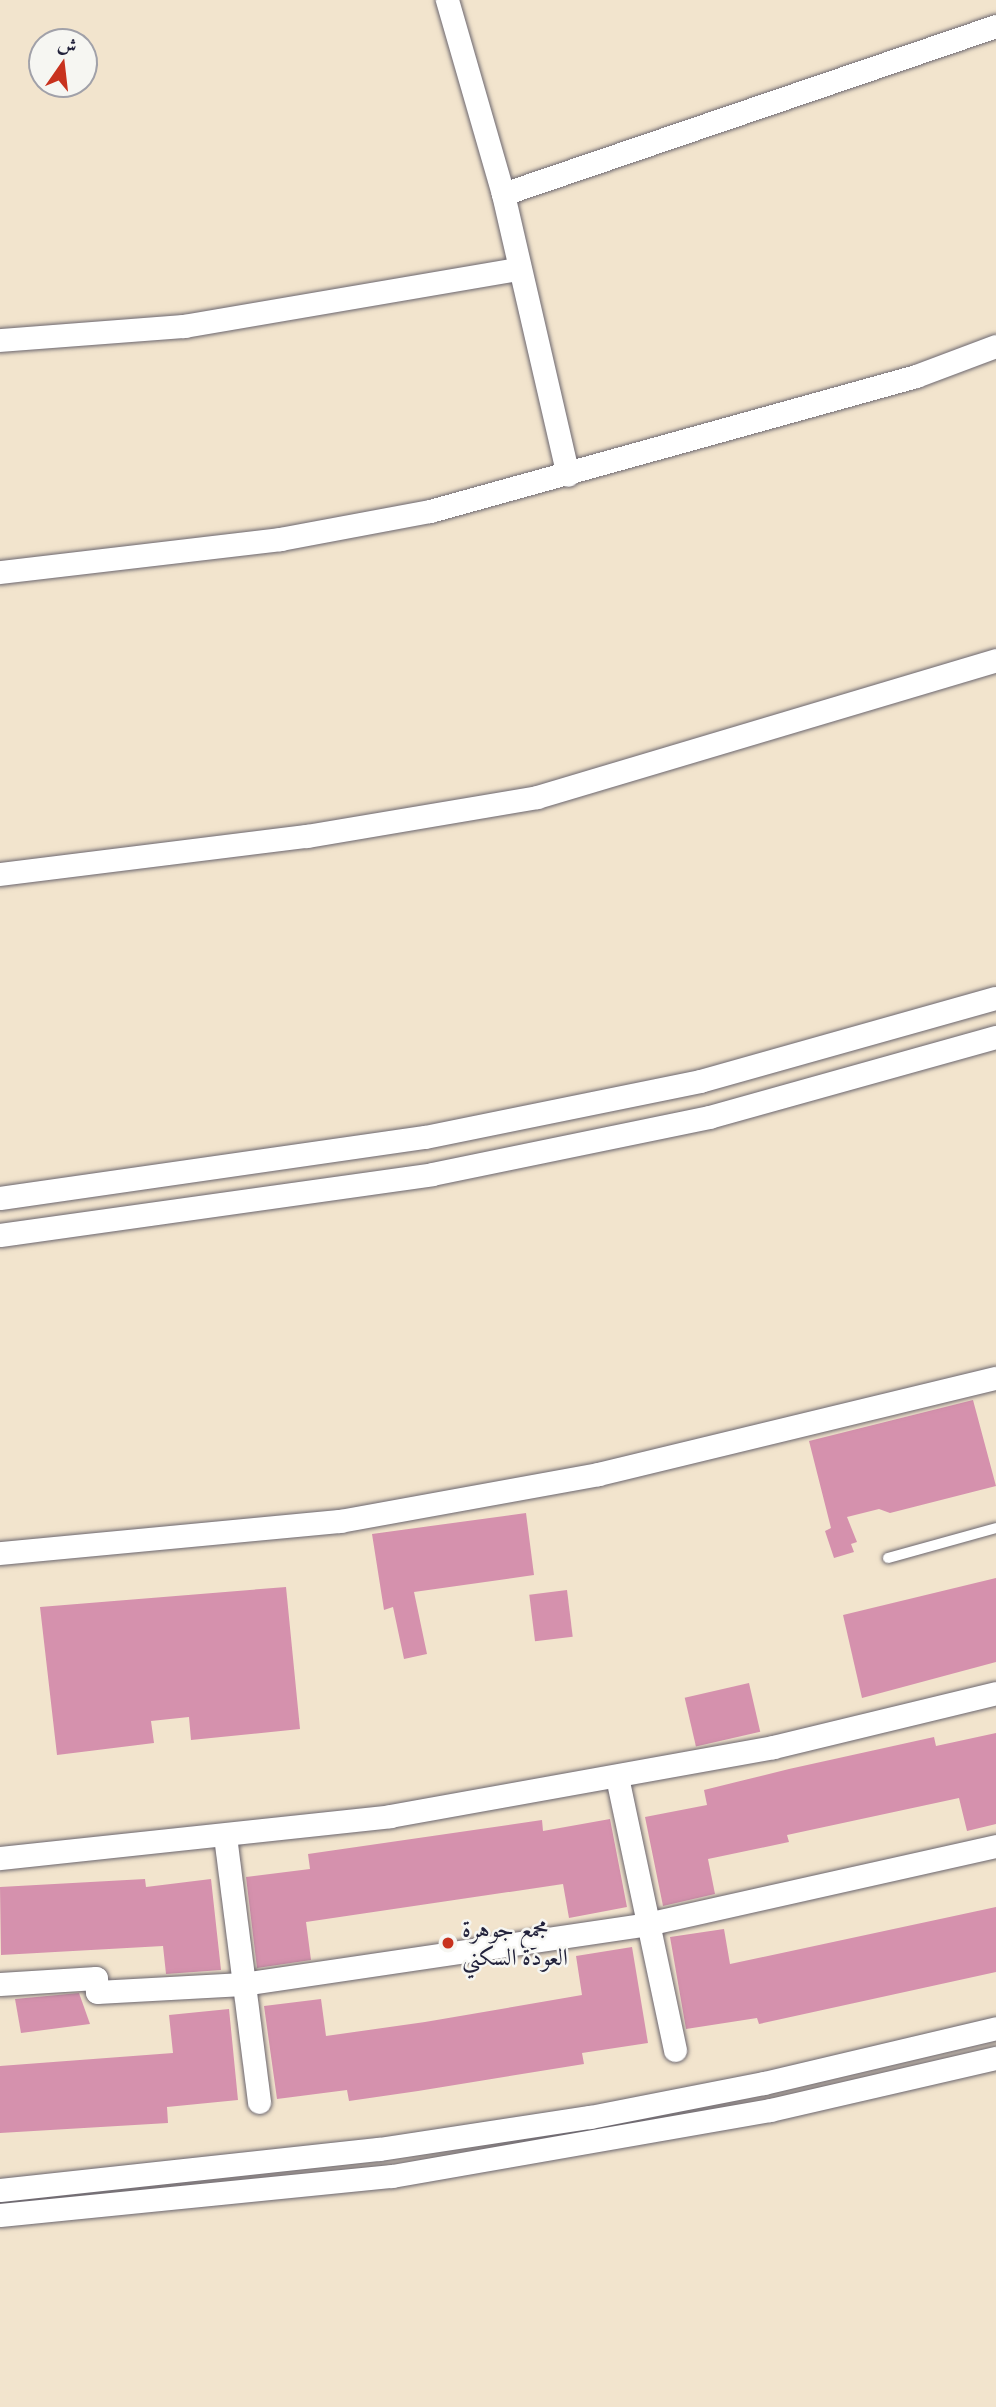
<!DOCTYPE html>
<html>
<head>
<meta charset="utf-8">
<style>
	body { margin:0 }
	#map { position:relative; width:996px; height:2407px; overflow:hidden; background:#f2e4cd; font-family:"Gentium Book Plus",Amiri,serif }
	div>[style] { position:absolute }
	.building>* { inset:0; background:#d591ad; transform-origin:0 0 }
	.roads { filter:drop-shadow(0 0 2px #6b666e) drop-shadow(0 0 2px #6b666e) }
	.service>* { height:10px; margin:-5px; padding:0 5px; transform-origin:5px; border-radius:5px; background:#fff }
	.minor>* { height:23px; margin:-11.5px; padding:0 11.5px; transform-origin:11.5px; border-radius:11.5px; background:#fff }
	.dots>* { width:19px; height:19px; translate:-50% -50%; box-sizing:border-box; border:4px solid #f6f6f2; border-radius:50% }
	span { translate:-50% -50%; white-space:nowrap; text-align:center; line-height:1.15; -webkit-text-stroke:5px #f6f6f2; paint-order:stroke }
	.poi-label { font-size:24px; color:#22223b }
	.left { translate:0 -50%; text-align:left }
	.north { position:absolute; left:28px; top:28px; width:70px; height:70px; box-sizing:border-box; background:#f6f6f2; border:2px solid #a1a1a9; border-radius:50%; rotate:14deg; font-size:19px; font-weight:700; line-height:28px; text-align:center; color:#22223b }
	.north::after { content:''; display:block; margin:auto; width:24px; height:32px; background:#c8321e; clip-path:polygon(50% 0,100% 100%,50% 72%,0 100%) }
</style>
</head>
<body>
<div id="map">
	<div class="building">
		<i style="clip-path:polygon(973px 1400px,996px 1486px,890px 1513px,879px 1509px,847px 1517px,857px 1542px,851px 1544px,854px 1552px,834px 1558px,825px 1531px,831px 1528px,809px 1441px)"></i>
		<i style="clip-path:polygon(526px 1513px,534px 1575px,414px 1592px,427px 1654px,404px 1659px,393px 1607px,384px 1610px,372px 1534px)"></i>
		<i style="clip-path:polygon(996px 1578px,996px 1662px,862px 1698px,843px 1615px)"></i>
		<i style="clip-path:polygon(286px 1587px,300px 1729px,191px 1740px,189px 1717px,151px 1721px,154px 1743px,57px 1755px,40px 1607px)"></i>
		<i style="left:567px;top:1590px;width:47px;height:38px;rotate:83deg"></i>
		<i style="left:749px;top:1683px;width:50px;height:66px;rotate:77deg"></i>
		<i style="clip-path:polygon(996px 1733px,996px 1824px,967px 1831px,959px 1798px,787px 1835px,789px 1842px,708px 1859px,715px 1894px,663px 1906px,645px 1817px,707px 1805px,704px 1790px,789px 1769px,934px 1737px,936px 1746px)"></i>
		<i style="clip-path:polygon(610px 1819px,627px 1907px,569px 1918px,563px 1884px,306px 1922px,311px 1960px,257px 1968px,246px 1877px,310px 1869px,308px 1854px,542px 1820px,543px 1831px)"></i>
		<i style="clip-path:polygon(145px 1879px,146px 1887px,211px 1879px,221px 1970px,166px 1974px,163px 1946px,1px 1955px,0 1887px)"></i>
		<i style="clip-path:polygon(996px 1907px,996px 1972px,759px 2024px,757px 2018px,686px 2029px,670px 1937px,724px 1929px,730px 1964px)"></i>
		<i style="clip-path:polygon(632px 1947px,648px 2043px,582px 2053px,584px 2064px,418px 2091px,349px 2101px,347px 2090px,277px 2099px,264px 2006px,321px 1999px,326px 2036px,425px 2022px,582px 1995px,576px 1956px)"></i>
		<i style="clip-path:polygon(79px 1993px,90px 2024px,21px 2033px,15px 1999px)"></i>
		<i style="clip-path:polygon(229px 2009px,238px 2100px,167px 2107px,168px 2123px,0 2133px,0 2066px,173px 2053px,169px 2015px)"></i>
	</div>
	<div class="roads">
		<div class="service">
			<i style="left:888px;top:1558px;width:112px;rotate:-15.5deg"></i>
		</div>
		<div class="minor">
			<i style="left:447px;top:0;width:202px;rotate:73.9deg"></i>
			<i style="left:503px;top:194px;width:288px;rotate:77deg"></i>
			<i style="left:503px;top:194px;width:521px;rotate:-18.82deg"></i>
			<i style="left:0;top:340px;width:185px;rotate:-4.4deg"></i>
			<i style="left:184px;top:326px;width:339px;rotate:-9.7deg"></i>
			<i style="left:0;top:572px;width:282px;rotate:-6.7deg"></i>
			<i style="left:280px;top:539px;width:153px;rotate:-10.6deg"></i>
			<i style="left:430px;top:511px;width:504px;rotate:-15.52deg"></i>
			<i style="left:916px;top:376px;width:85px;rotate:-20.6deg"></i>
			<i style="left:0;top:874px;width:309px;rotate:-7.1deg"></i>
			<i style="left:307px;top:836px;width:233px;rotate:-9.6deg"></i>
			<i style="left:537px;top:797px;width:479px;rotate:-16.6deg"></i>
			<i style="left:0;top:1198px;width:429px;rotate:-8.2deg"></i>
			<i style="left:425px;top:1137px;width:281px;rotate:-11.5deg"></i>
			<i style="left:700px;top:1081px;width:307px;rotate:-15.7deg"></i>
			<i style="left:0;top:1235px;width:436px;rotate:-8deg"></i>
			<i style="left:432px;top:1174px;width:283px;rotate:-11.6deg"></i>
			<i style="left:709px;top:1117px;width:298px;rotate:-15.6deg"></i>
			<i style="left:0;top:1553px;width:342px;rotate:-5.4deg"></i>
			<i style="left:340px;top:1521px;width:262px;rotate:-10.3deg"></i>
			<i style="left:598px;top:1474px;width:409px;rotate:-13.6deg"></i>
			<i style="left:617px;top:1777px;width:279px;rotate:78deg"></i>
			<i style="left:225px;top:1836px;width:268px;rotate:82.7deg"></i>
			<i style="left:0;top:1858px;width:392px;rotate:-6.1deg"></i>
			<i style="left:390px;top:1816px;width:389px;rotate:-10.2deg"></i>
			<i style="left:773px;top:1747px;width:229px;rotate:-13.6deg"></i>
			<i style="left:0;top:1984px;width:96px;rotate:-3.6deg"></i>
			<i style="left:96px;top:1978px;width:14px;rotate:86deg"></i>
			<i style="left:97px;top:1992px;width:146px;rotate:-3.1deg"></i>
			<i style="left:243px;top:1984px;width:408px;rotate:-8.4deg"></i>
			<i style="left:647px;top:1924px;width:358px;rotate:-12.6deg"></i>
			<i style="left:0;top:2190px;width:382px;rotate:-6.2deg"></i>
			<i style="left:380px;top:2149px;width:212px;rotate:-8.7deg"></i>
			<i style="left:590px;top:2117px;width:177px;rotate:-11.1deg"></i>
			<i style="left:764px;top:2083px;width:238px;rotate:-13.3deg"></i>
			<i style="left:0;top:2215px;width:394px;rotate:-5.7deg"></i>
			<i style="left:392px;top:2176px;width:384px;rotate:-9.9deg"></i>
			<i style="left:770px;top:2110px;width:232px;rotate:-13deg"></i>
		</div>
	</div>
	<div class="dots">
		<i style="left:448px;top:1943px;background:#c8321e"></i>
	</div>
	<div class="poi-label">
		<span class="left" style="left:462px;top:1943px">مجمع جوهرة<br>العودة السكني</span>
	</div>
	<div class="north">ش</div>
</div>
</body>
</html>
